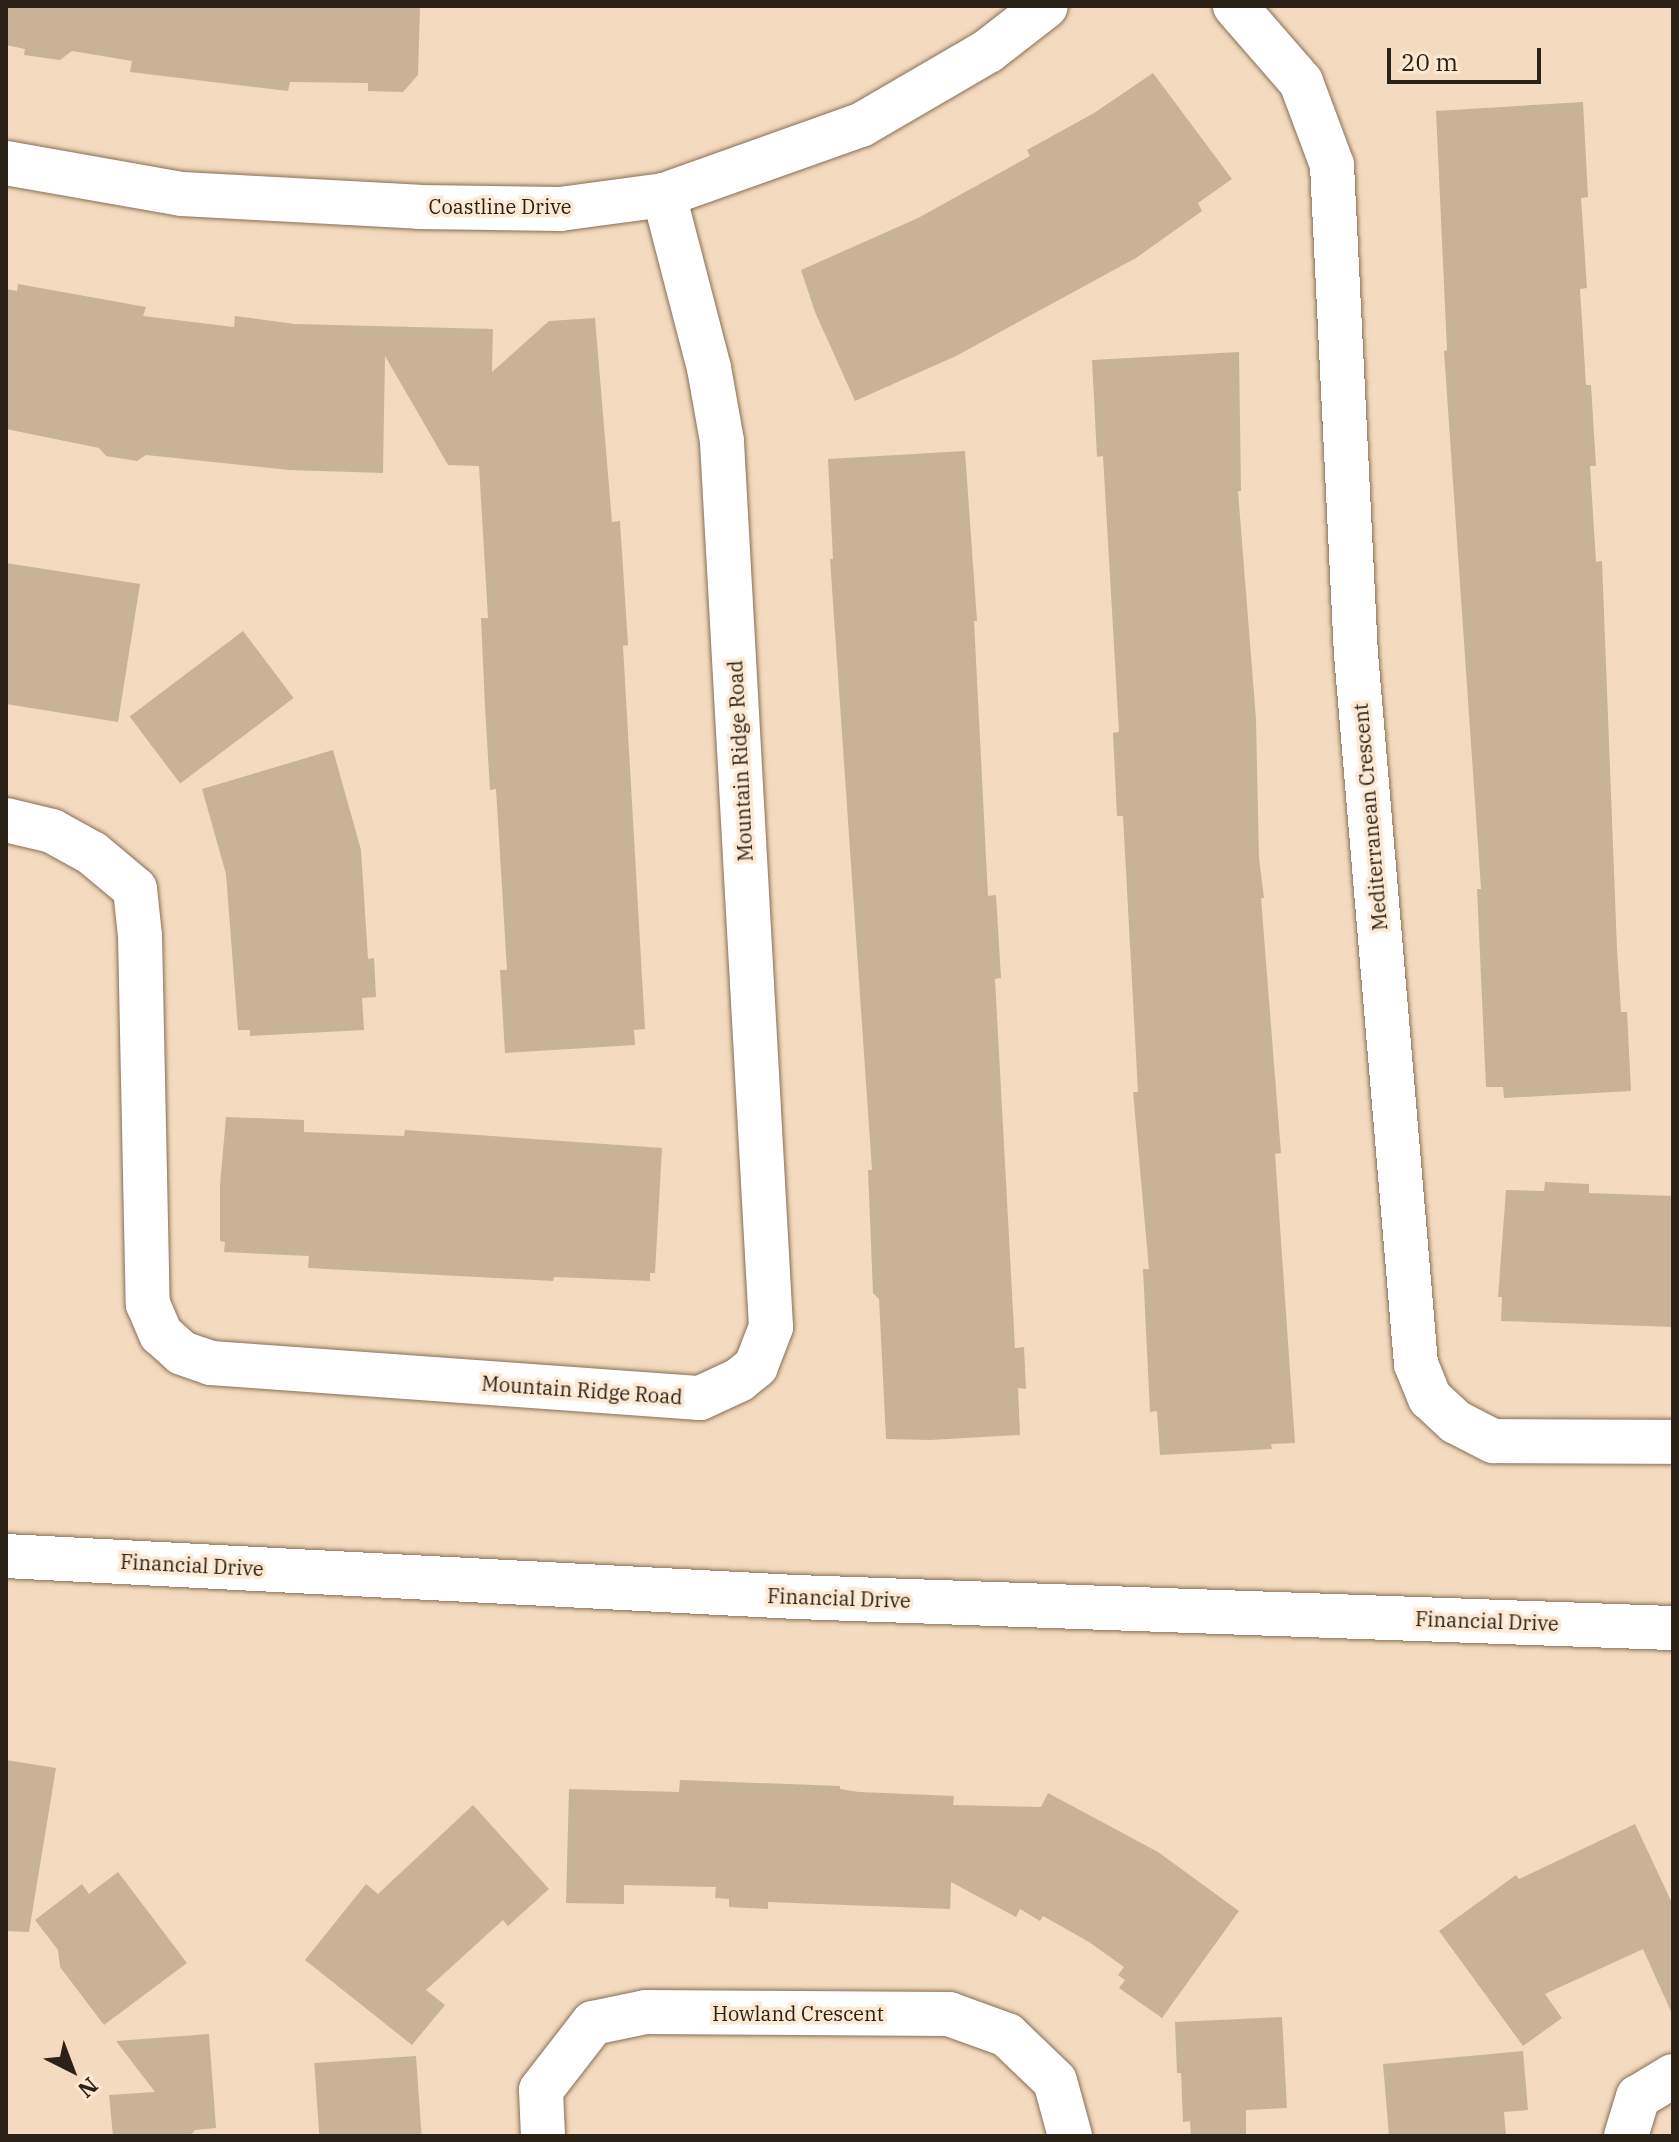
<!DOCTYPE html>
<html>
<head>
<meta charset="utf-8">
<style>
	body { margin:0 }
	#map { position:relative; width:1679px; height:2142px; overflow:hidden; background:#f4dabf; font-family:"IBM Plex Serif",serif }
	div>[style] { position:absolute }
	.building>* { inset:0; background:#c9b396; transform-origin:0 0 }
	.roads { filter:drop-shadow(0 0 2px #876f57) drop-shadow(0 0 2px #876f57) }
	.minor>* { height:44px; margin:-22px; padding:0 22px; transform-origin:22px; border-radius:22px; background:#fff }
	.tertiary>* { height:44px; margin:-22px; padding:0 22px; transform-origin:22px; border-radius:22px; background:#fff }
	span { translate:-50% -50%; white-space:nowrap; text-align:center; line-height:1.15; -webkit-text-stroke:7px #fde8d2; paint-order:stroke }
	.street-label { font-size:20px; color:#2a2117 }
	.frame { position:absolute; inset:0; border:8px solid #2a2117; pointer-events:none }
	.north { position:absolute; left:32px; top:2030px; width:80px; height:80px; -webkit-text-stroke:6px #fde8d2; paint-order:stroke; rotate:138deg; font-size:22px; font-weight:700; line-height:32px; text-align:center; color:#2a2117 }
	.north::after { content:''; display:block; margin:auto; width:28px; height:36px; background:#2a2117; clip-path:polygon(50% 0,100% 100%,50% 72%,0 100%) }
	.scale { position:absolute; left:1387px; top:48px; width:154px; height:36px; box-sizing:border-box; border:4px solid #2a2117; border-top:0; padding-left:10px; font-size:24px; line-height:28px; white-space:nowrap; color:#2a2117; -webkit-text-stroke:6px #fde8d2; paint-order:stroke }
</style>
</head>
<body>
<div id="map">
	<div class="building">
		<i style="clip-path:polygon(6px 6px,420px 6px,418px 75px,403px 92px,368px 91px,368px 83px,290px 82px,288px 91px,130px 72px,132px 61px,72px 51px,60px 60px,24px 55px,25px 49px,6px 45px)"></i>
		<i style="clip-path:polygon(1153px 73px,1232px 179px,1198px 203px,1202px 211px,1136px 258px,956px 356px,855px 401px,815px 312px,801px 270px,918px 218px,1030px 156px,1027px 150px,1094px 113px)"></i>
		<i style="clip-path:polygon(1583px 102px,1588px 197px,1581px 198px,1587px 288px,1580px 289px,1586px 385px,1591px 385px,1596px 466px,1590px 466px,1596px 562px,1602px 561px,1617px 949px,1621px 1012px,1627px 1012px,1631px 1091px,1504px 1098px,1503px 1087px,1486px 1087px,1477px 889px,1481px 889px,1444px 351px,1447px 350px,1436px 111px)"></i>
		<i style="clip-path:polygon(18px 284px,146px 307px,143px 316px,234px 327px,235px 316px,295px 324px,493px 329px,492px 372px,549px 321px,595px 318px,612px 522px,620px 521px,628px 645px,623px 646px,645px 1029px,634px 1030px,635px 1045px,505px 1053px,500px 970px,507px 970px,496px 789px,490px 790px,485px 707px,481px 618px,488px 618px,479px 466px,448px 465px,385px 356px,383px 473px,289px 470px,146px 455px,137px 461px,106px 456px,99px 448px,6px 429px,6px 289px,17px 291px)"></i>
		<i style="clip-path:polygon(1239px 352px,1241px 491px,1238px 491px,1256px 719px,1259px 858px,1264px 898px,1261px 898px,1281px 1153px,1275px 1154px,1295px 1443px,1271px 1444px,1272px 1449px,1160px 1455px,1157px 1411px,1150px 1412px,1143px 1269px,1149px 1269px,1133px 1092px,1138px 1092px,1123px 816px,1117px 816px,1113px 733px,1119px 732px,1103px 456px,1097px 457px,1092px 360px)"></i>
		<i style="clip-path:polygon(965px 451px,977px 621px,974px 621px,988px 896px,996px 895px,1001px 978px,995px 979px,1015px 1348px,1024px 1347px,1026px 1389px,1018px 1388px,1020px 1435px,930px 1440px,886px 1439px,879px 1299px,873px 1293px,868px 1170px,872px 1170px,830px 559px,833px 559px,828px 459px)"></i>
		<i style="clip-path:polygon(6px 563px,140px 584px,118px 722px,6px 704px)"></i>
		<i style="left:243px;top:631px;width:84px;height:142px;rotate:53deg"></i>
		<i style="clip-path:polygon(333px 750px,361px 850px,368px 959px,374px 958px,376px 997px,362px 998px,364px 1030px,250px 1036px,250px 1030px,238px 1030px,226px 874px,202px 789px)"></i>
		<i style="clip-path:polygon(226px 1117px,304px 1120px,304px 1132px,404px 1136px,405px 1130px,662px 1148px,655px 1273px,650px 1273px,650px 1281px,554px 1277px,553px 1281px,308px 1268px,309px 1256px,224px 1252px,225px 1242px,220px 1241px,220px 1185px)"></i>
		<i style="clip-path:polygon(1545px 1182px,1589px 1184px,1589px 1193px,1673px 1196px,1673px 1327px,1501px 1321px,1502px 1297px,1498px 1297px,1506px 1190px,1544px 1191px)"></i>
		<i style="clip-path:polygon(6px 1760px,56px 1768px,29px 1932px,6px 1931px)"></i>
		<i style="clip-path:polygon(680px 1780px,840px 1786px,840px 1789px,859px 1792px,954px 1796px,953px 1805px,1041px 1807px,1048px 1793px,1158px 1852px,1239px 1911px,1162px 2018px,1119px 1988px,1125px 1980px,1118px 1975px,1124px 1967px,1089px 1942px,1043px 1916px,1040px 1921px,1020px 1909px,1016px 1917px,951px 1882px,950px 1909px,768px 1902px,768px 1909px,729px 1907px,729px 1899px,715px 1898px,716px 1887px,624px 1885px,624px 1904px,566px 1903px,569px 1789px,679px 1792px)"></i>
		<i style="clip-path:polygon(473px 1805px,549px 1889px,508px 1926px,503px 1920px,426px 1990px,445px 2005px,412px 2045px,305px 1960px,366px 1884px,378px 1894px)"></i>
		<i style="clip-path:polygon(1635px 1824px,1673px 1905px,1673px 2016px,1643px 1949px,1545px 1994px,1562px 2018px,1523px 2046px,1439px 1931px,1516px 1875px,1519px 1879px)"></i>
		<i style="clip-path:polygon(118px 1872px,187px 1963px,104px 2025px,60px 1967px,58px 1950px,35px 1920px,82px 1884px,89px 1894px)"></i>
		<i style="clip-path:polygon(1282px 2017px,1287px 2108px,1246px 2110px,1246px 2136px,1191px 2136px,1190px 2121px,1183px 2122px,1181px 2073px,1177px 2073px,1175px 2022px)"></i>
		<i style="clip-path:polygon(209px 2034px,216px 2128px,195px 2130px,190px 2136px,113px 2136px,109px 2095px,155px 2092px,116px 2041px)"></i>
		<i style="clip-path:polygon(1523px 2051px,1528px 2110px,1504px 2112px,1506px 2136px,1389px 2136px,1383px 2064px)"></i>
		<i style="left:416px;top:2056px;width:80px;height:102px;rotate:86deg"></i>
	</div>
	<div class="roads">
		<div class="minor">
			<i style="left:1235px;top:6px;width:101px;rotate:49deg"></i>
			<i style="left:1301px;top:82px;width:89px;rotate:69.5deg"></i>
			<i style="left:1332px;top:165px;width:490px;rotate:87.2deg"></i>
			<i style="left:1356px;top:654px;width:713px;rotate:85.17deg"></i>
			<i style="left:1416px;top:1364px;width:37px;rotate:68deg"></i>
			<i style="left:1430px;top:1398px;width:35px;rotate:43deg"></i>
			<i style="left:1456px;top:1422px;width:42px;rotate:27.2deg"></i>
			<i style="left:1493px;top:1441px;width:180px;rotate:0.3deg"></i>
			<i style="left:6px;top:163px;width:179px;rotate:10deg"></i>
			<i style="left:182px;top:194px;width:237px;rotate:3.1deg"></i>
			<i style="left:419px;top:207px;width:141px;rotate:0.8deg"></i>
			<i style="left:560px;top:209px;width:105px;rotate:-7.7deg"></i>
			<i style="left:664px;top:195px;width:209px;rotate:-19.6deg"></i>
			<i style="left:861px;top:125px;width:147px;rotate:-30.2deg"></i>
			<i style="left:988px;top:51px;width:73px;rotate:-37.8deg"></i>
			<i style="left:6px;top:820px;width:47px;rotate:13.4deg"></i>
			<i style="left:52px;top:831px;width:46px;rotate:28.8deg"></i>
			<i style="left:92px;top:853px;width:56px;rotate:39.9deg"></i>
			<i style="left:135px;top:889px;width:47px;rotate:83.9deg"></i>
			<i style="left:140px;top:936px;width:368px;rotate:88.8deg"></i>
			<i style="left:148px;top:1304px;width:33px;rotate:67deg"></i>
			<i style="left:161px;top:1334px;width:28px;rotate:42deg"></i>
			<i style="left:182px;top:1353px;width:31px;rotate:19deg"></i>
			<i style="left:211px;top:1363px;width:490px;rotate:4.1deg"></i>
			<i style="left:700px;top:1398px;width:43px;rotate:-24.8deg"></i>
			<i style="left:739px;top:1380px;width:22px;rotate:-39deg"></i>
			<i style="left:756px;top:1366px;width:42px;rotate:-69deg"></i>
			<i style="left:771px;top:1327px;width:887px;rotate:-93.17deg"></i>
			<i style="left:722px;top:441px;width:74px;rotate:-100.1deg"></i>
			<i style="left:709px;top:368px;width:179px;rotate:-104.6deg"></i>
			<i style="left:543px;top:2136px;width:46px;rotate:-92.5deg"></i>
			<i style="left:541px;top:2090px;width:85px;rotate:-52.2deg"></i>
			<i style="left:593px;top:2023px;width:54px;rotate:-11.7deg"></i>
			<i style="left:646px;top:2012px;width:303px;rotate:0.4deg"></i>
			<i style="left:949px;top:2014px;width:62px;rotate:19.9deg"></i>
			<i style="left:1007px;top:2035px;width:66px;rotate:43.8deg"></i>
			<i style="left:1055px;top:2081px;width:57px;rotate:74.7deg"></i>
			<i style="left:1626px;top:2136px;width:41px;rotate:-72.9deg"></i>
			<i style="left:1638px;top:2097px;width:41px;rotate:-31deg"></i>
		</div>
		<div class="tertiary">
			<i style="left:6px;top:1556px;width:792px;rotate:2.97deg"></i>
			<i style="left:797px;top:1597px;width:877px;rotate:2.03deg"></i>
		</div>
	</div>
	<div class="street-label">
		<span style="left:500px;top:206px">Coastline Drive</span>
		<span style="left:740px;top:761px;rotate:-93deg">Mountain Ridge Road</span>
		<span style="left:1370px;top:817px;rotate:-95deg">Mediterranean Crescent</span>
		<span style="left:582px;top:1390px;rotate:4deg">Mountain Ridge Road</span>
		<span style="left:192px;top:1565px;rotate:3deg">Financial Drive</span>
		<span style="left:839px;top:1598px;rotate:2deg">Financial Drive</span>
		<span style="left:1487px;top:1621px;rotate:2deg">Financial Drive</span>
		<span style="left:798px;top:2013px">Howland Crescent</span>
	</div>
	<div class="frame"></div>
	<div class="north">N</div>
	<div class="scale">20 m</div>
</div>
</body>
</html>
